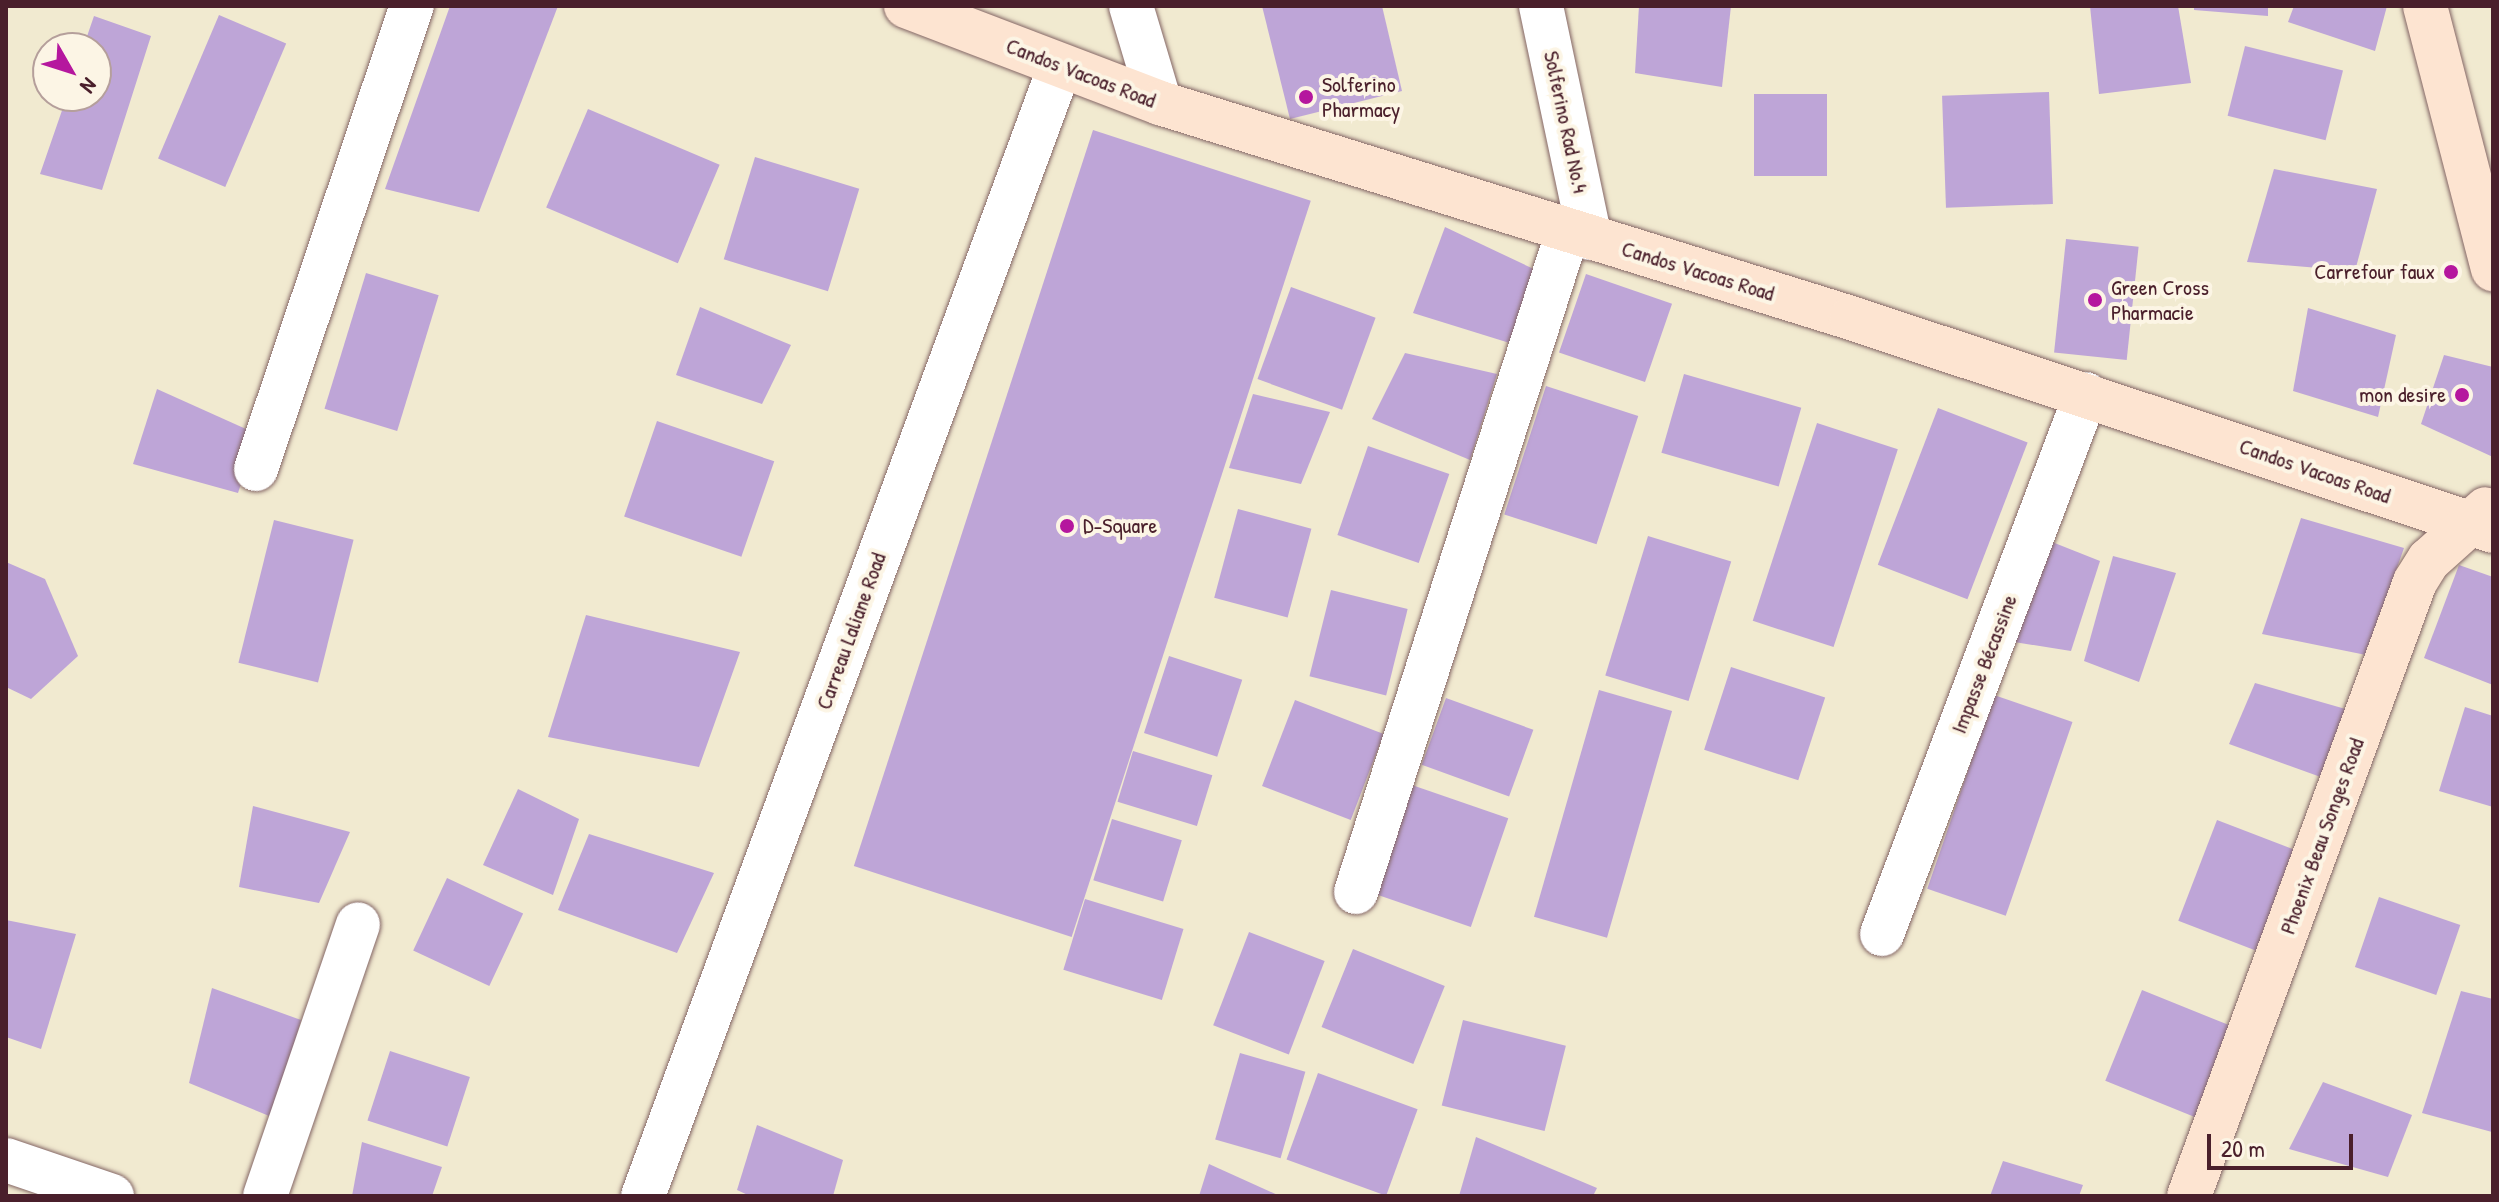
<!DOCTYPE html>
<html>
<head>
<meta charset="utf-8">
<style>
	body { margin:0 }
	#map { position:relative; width:2499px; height:1202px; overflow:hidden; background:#f1ead0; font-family:"Patrick Hand",sans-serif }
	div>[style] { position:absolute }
	.building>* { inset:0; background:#bea5d7; transform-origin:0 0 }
	.roads { filter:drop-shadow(0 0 2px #846665) drop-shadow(0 0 2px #846665) }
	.minor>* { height:44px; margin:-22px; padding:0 22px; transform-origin:22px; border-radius:22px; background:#fff }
	.secondary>* { height:44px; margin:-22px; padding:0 22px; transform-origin:22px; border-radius:22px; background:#fde4d1 }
	.dots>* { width:22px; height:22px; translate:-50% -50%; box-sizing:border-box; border:4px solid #fcf5e5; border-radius:50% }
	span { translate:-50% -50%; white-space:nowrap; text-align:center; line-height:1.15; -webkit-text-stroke:8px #fcf5e5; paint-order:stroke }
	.street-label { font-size:22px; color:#4a1f2b }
	.poi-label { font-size:22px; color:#4a1f2b }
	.left { translate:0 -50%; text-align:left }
	.right { translate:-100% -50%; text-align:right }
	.frame { position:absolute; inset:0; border:8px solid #4a1f2b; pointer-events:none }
	.north { position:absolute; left:32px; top:32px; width:80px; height:80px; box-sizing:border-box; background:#fcf5e5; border:2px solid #b59f9b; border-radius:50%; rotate:129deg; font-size:22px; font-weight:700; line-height:32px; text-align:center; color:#4a1f2b }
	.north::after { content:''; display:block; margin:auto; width:28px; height:36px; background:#b5179e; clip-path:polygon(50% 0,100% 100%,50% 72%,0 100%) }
	.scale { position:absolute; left:2207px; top:1134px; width:146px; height:36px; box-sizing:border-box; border:4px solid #4a1f2b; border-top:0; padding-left:10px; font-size:24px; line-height:28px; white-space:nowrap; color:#4a1f2b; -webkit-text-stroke:6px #fcf5e5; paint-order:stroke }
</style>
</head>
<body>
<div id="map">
	<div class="building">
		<i style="clip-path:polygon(450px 6px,558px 6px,479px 212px,385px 189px)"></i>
		<i style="clip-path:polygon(1262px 6px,1382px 6px,1402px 91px,1290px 119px)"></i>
		<i style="clip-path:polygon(1639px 6px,1731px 6px,1722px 87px,1635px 73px)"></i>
		<i style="clip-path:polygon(2090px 6px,2178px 6px,2191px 83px,2099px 94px)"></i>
		<i style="clip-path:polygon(2194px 6px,2268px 6px,2268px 16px,2194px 10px)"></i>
		<i style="clip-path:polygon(2294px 6px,2387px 6px,2375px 51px,2288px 22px)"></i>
		<i style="left:219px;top:15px;width:73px;height:156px;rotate:23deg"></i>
		<i style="clip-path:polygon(94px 16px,151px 36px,102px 190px,40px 174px,67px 96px,96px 96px,96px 48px,83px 48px)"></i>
		<i style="left:2245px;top:46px;width:101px;height:72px;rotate:14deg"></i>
		<i style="left:2049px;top:92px;width:112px;height:107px;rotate:88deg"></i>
		<i style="left:1754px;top:94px;width:73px;height:82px"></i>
		<i style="left:588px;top:109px;width:143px;height:107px;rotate:23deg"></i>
		<i style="left:1093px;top:130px;width:229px;height:774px;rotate:18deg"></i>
		<i style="left:755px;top:157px;width:109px;height:107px;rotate:17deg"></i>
		<i style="clip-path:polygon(2274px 169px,2377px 189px,2355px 271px,2247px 262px)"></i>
		<i style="clip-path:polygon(1445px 227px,1538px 271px,1516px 345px,1413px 313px)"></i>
		<i style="left:2066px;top:239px;width:73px;height:114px;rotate:6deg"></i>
		<i style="left:366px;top:273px;width:76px;height:142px;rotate:17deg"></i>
		<i style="left:1586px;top:274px;width:91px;height:83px;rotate:19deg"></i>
		<i style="left:1291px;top:287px;width:90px;height:98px;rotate:20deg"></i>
		<i style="clip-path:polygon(700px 307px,791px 345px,762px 404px,676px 375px)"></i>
		<i style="clip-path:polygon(2308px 308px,2396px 335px,2378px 417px,2293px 391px)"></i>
		<i style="clip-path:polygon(1405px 353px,1497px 374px,1470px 460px,1372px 419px)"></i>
		<i style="clip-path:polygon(2444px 355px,2493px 367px,2493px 457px,2421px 424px)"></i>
		<i style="left:1684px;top:374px;width:122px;height:82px;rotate:16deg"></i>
		<i style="left:1546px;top:386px;width:97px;height:135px;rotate:18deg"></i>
		<i style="clip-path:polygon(157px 389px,257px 434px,238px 493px,133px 464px)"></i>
		<i style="clip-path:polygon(1253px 394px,1330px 412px,1301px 484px,1229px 468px)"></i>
		<i style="left:1938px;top:408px;width:96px;height:168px;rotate:21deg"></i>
		<i style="left:657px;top:421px;width:124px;height:101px;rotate:19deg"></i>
		<i style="left:1817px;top:423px;width:85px;height:208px;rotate:18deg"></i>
		<i style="left:1368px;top:446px;width:86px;height:94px;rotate:19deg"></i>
		<i style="left:1238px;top:509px;width:76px;height:92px;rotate:15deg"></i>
		<i style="clip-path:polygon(2301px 518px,2404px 548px,2366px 655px,2262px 634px)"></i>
		<i style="left:274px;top:520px;width:82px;height:147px;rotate:14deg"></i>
		<i style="left:1648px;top:536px;width:87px;height:146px;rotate:17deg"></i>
		<i style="clip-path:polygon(2047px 540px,2100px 561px,2071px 651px,2008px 641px)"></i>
		<i style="clip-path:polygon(2113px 556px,2176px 573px,2139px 682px,2084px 661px)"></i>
		<i style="clip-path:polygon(6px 562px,45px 579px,78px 656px,31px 699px,6px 687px)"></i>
		<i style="clip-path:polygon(2459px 565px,2493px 577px,2493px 685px,2424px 658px)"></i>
		<i style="left:1331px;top:590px;width:79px;height:89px;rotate:14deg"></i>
		<i style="clip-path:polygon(586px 615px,740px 652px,699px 767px,548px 737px)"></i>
		<i style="left:1169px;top:656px;width:77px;height:81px;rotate:18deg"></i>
		<i style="left:1731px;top:667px;width:99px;height:87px;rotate:18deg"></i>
		<i style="clip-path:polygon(2255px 683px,2349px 710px,2329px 780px,2229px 744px)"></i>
		<i style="left:1599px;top:690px;width:76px;height:236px;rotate:16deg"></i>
		<i style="left:1994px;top:695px;width:83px;height:205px;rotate:19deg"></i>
		<i style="left:1446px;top:698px;width:93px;height:71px;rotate:20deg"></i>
		<i style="left:1295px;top:700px;width:95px;height:92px;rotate:21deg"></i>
		<i style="clip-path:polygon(2465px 707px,2493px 716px,2493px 807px,2439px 791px)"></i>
		<i style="left:1133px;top:751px;width:83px;height:53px;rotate:17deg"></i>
		<i style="left:1409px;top:784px;width:105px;height:115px;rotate:19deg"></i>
		<i style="clip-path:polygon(518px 789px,579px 819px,553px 895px,483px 865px)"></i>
		<i style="clip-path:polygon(253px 806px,350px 832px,319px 903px,239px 887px)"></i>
		<i style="left:1112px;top:819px;width:73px;height:64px;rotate:17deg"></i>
		<i style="left:2217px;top:820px;width:94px;height:108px;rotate:21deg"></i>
		<i style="clip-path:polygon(589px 834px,714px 873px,677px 953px,558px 910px)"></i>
		<i style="left:447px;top:878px;width:84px;height:80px;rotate:25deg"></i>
		<i style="left:2379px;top:897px;width:86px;height:74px;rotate:19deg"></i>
		<i style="left:1085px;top:899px;width:103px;height:74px;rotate:17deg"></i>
		<i style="clip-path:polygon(6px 920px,76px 934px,41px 1049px,6px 1037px)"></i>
		<i style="left:1249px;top:932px;width:81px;height:100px;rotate:21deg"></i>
		<i style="left:1353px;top:949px;width:99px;height:84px;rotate:22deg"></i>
		<i style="clip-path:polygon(212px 988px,301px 1020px,274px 1118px,189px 1083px)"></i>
		<i style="left:2142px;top:990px;width:103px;height:98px;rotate:22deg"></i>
		<i style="clip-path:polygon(2461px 991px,2493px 999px,2492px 1132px,2422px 1113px)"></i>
		<i style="left:1463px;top:1020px;width:106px;height:88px;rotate:14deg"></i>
		<i style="left:390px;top:1051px;width:84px;height:73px;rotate:18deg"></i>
		<i style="left:1240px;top:1053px;width:68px;height:90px;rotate:16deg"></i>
		<i style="left:1318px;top:1073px;width:106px;height:92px;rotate:20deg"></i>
		<i style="clip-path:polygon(2323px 1082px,2412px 1115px,2388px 1177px,2289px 1149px)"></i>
		<i style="clip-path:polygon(757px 1125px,843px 1160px,833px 1196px,750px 1196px,737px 1190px)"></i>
		<i style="clip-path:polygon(1476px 1137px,1597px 1188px,1593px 1196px,1459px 1196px)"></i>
		<i style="clip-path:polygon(362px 1142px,442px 1167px,432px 1196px,352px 1196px)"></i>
		<i style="clip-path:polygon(2003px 1161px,2083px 1185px,2079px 1196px,1990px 1196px)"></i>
		<i style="clip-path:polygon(1209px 1164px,1280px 1196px,1199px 1196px)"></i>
	</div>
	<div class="roads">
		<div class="minor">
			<i style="left:1131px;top:6px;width:101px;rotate:73.4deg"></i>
			<i style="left:1541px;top:6px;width:237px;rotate:78.1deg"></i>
			<i style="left:256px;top:469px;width:489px;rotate:-71.4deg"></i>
			<i style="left:1356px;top:892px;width:694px;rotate:-72.22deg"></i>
			<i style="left:1882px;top:934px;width:577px;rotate:-69.3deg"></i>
			<i style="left:6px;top:1160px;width:112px;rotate:18.8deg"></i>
			<i style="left:265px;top:1196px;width:287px;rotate:-71.1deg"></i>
			<i style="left:643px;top:1196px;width:1204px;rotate:-69.74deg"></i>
		</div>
		<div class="secondary">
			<i style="left:906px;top:6px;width:272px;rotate:20.9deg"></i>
			<i style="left:1160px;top:103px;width:724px;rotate:17.28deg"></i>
			<i style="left:1851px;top:318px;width:676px;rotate:18.35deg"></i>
			<i style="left:2425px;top:6px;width:272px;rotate:75.5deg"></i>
			<i style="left:2189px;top:1196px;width:654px;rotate:-69.79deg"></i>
			<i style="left:2415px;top:582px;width:26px;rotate:-58deg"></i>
			<i style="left:2429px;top:560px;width:76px;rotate:-41.8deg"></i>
		</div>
	</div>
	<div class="dots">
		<i style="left:1306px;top:97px;background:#b5179e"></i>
		<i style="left:2451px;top:272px;background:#b5179e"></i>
		<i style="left:2095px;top:300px;background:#b5179e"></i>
		<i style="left:2462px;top:395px;background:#b5179e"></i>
		<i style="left:1067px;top:526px;background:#b5179e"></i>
	</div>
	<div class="street-label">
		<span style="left:1081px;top:73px;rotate:21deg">Candos Vacoas Road</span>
		<span style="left:1566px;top:122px;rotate:78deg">Solferino Rad No.4</span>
		<span style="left:1698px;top:271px;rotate:17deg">Candos Vacoas Road</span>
		<span style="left:2315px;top:471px;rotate:19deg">Candos Vacoas Road</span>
		<span style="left:851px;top:631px;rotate:-70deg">Carreau Laliane Road</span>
		<span style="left:1984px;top:664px;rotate:-69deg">Impasse Bécassine</span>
		<span style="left:2322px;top:836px;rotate:-70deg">Phoenix Beau Songes Road</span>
	</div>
	<div class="poi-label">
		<span class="left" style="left:1322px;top:97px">Solferino<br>Pharmacy</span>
		<span class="right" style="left:2435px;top:272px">Carrefour faux</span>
		<span class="left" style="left:2111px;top:300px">Green Cross<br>Pharmacie</span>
		<span class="right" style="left:2446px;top:395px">mon desire</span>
		<span class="left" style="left:1083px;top:526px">D-Square</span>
	</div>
	<div class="frame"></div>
	<div class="north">N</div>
	<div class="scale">20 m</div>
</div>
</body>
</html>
